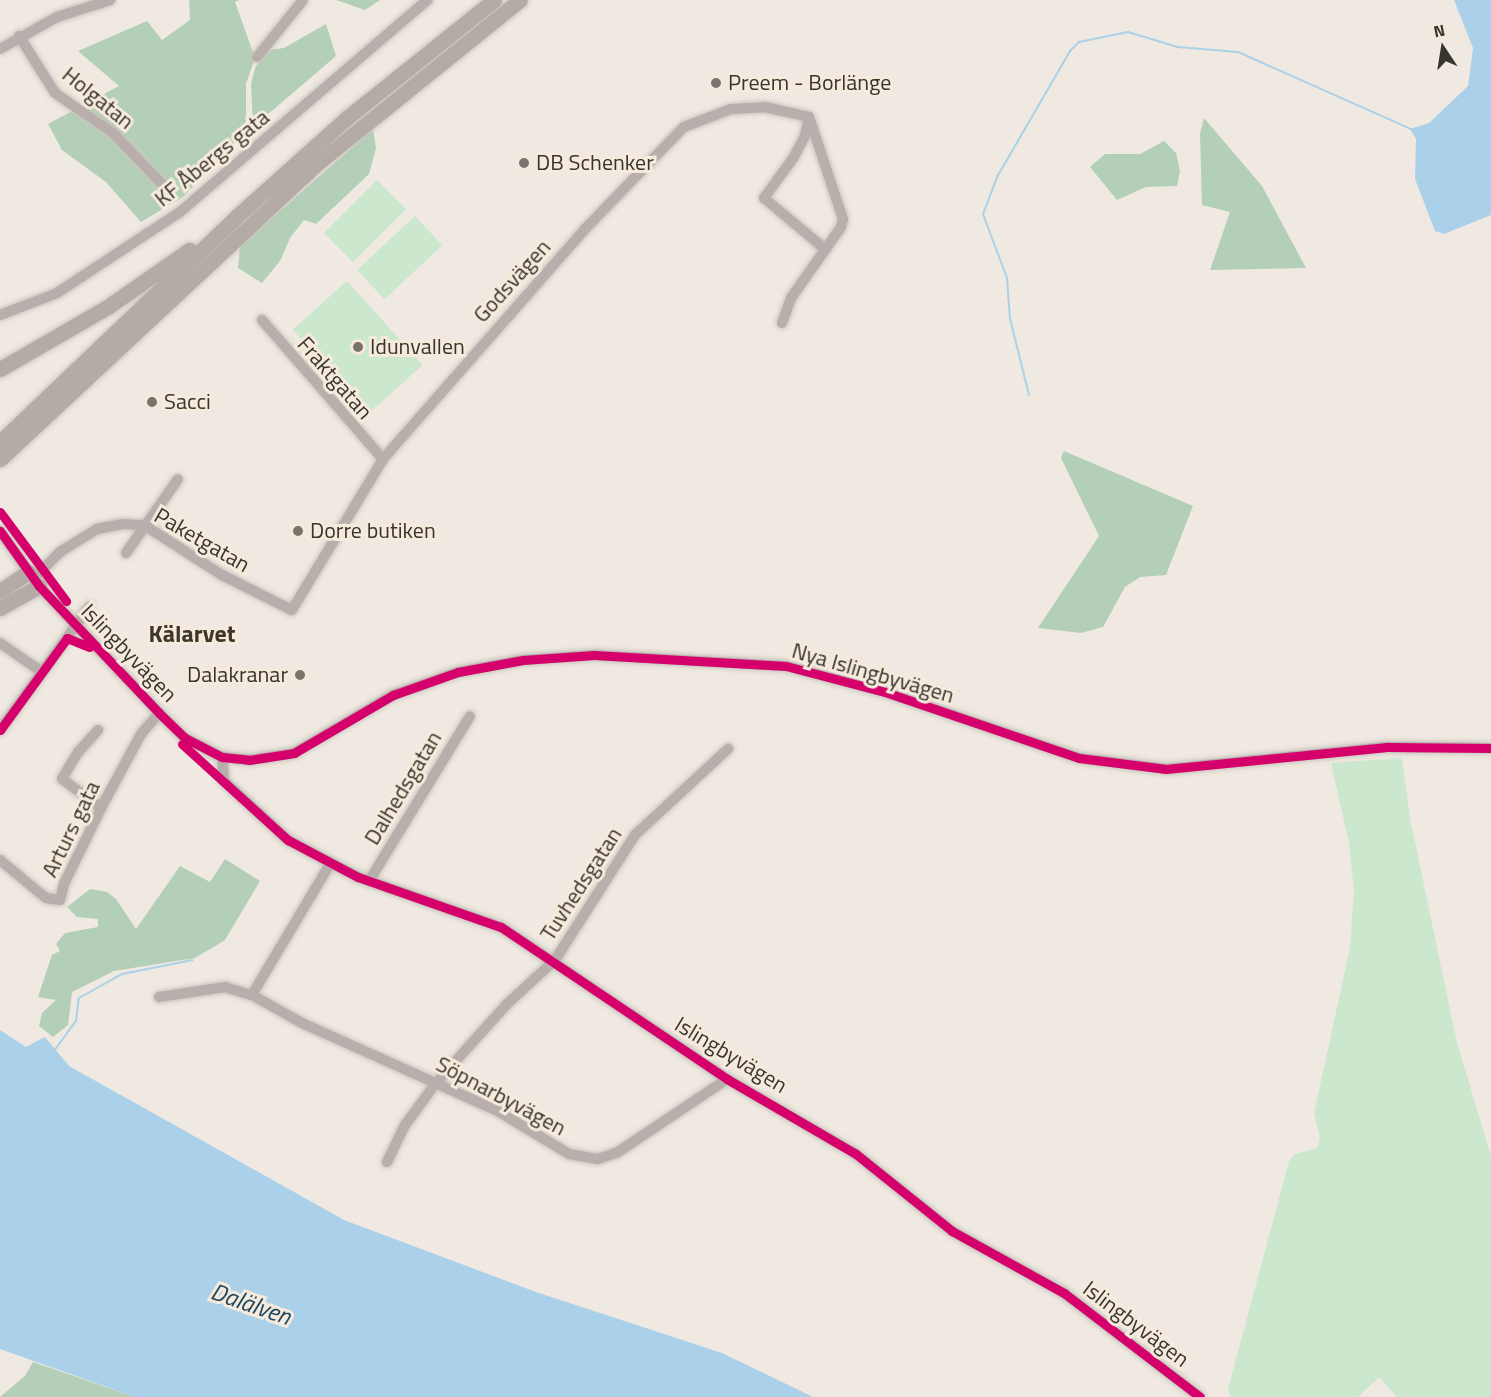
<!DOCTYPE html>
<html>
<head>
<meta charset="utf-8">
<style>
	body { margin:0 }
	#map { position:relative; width:1491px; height:1397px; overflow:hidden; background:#efe9e1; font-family:"Titillium Web",sans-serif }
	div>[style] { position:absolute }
	.green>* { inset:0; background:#cbe7ce; transform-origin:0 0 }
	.forest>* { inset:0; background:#b3cfb7 }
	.water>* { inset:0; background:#aad1e9 }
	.stream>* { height:2px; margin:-1px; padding:0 1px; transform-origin:1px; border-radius:1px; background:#aad1e9 }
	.roads { filter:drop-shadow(0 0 2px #cac5be) drop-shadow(0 0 2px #cac5be) }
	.minor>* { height:10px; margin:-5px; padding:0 5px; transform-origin:5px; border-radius:5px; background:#b8aeab }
	.highway>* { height:15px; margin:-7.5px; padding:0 7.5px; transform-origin:7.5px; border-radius:7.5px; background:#b4aaa6 }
	.cycleway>* { height:9px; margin:-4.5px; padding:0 4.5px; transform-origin:4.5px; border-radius:4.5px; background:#d6006c }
	.dots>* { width:16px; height:16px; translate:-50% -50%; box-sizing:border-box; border:3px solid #f5eadb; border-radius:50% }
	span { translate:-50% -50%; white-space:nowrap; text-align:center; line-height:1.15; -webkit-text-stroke:6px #f5eadb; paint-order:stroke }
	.poi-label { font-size:22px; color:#38342e }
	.left { translate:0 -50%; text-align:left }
	.right { translate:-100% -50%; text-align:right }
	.street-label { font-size:22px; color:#38342e }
	.neighbourhood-label { font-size:24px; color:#3e362b; font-weight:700 }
	.water-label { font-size:24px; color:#1a4761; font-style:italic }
	.north { position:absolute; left:1413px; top:18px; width:60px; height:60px; -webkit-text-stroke:4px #f5eadb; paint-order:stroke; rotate:348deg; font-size:16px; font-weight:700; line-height:24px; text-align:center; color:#38342e }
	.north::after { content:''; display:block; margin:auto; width:21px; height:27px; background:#38342e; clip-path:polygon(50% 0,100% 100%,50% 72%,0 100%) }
</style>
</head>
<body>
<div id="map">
	<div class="green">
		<i style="left:377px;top:180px;width:41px;height:75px;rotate:45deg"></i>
		<i style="left:415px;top:216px;width:40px;height:79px;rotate:47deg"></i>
		<i style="left:347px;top:281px;width:113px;height:73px;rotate:48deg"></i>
		<i style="clip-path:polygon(1402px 758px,1410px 818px,1457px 1043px,1491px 1156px,1491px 1397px,1397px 1397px,1379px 1377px,1358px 1397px,1230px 1397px,1228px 1389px,1289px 1161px,1295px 1154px,1317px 1148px,1320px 1139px,1314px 1113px,1350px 948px,1354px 891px,1349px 843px,1331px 763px)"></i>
	</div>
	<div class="forest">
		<i style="clip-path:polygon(189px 0,239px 0,235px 2px,255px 58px,246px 84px,246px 121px,234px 144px,183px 197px,141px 222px,106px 182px,62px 150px,48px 124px,119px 86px,78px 51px,147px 21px,162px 40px,190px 20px)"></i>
		<i style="clip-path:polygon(336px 0,380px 0,365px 10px)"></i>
		<i style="clip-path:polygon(326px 24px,336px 56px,253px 127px,251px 84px,255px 68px,268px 50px,284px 48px)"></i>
		<i style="clip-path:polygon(1204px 118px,1262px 186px,1306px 268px,1210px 270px,1230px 212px,1202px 205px,1200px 134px)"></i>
		<i style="clip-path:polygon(373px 129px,376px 148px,369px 174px,316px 224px,304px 220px,290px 238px,280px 261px,262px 283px,238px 268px,240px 246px)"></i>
		<i style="clip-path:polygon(1164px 141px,1176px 153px,1180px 171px,1177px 186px,1146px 187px,1117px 200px,1090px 167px,1105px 154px,1140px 154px)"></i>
		<i style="clip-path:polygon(1064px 451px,1193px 506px,1166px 575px,1140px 577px,1125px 587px,1103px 627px,1081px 633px,1038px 628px,1099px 536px,1061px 458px)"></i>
		<i style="clip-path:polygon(225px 859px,260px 881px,225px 940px,195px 958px,114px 971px,72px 992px,68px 1025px,53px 1037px,39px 1026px,42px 1013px,56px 1000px,38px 997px,52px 955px,60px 951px,56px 944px,65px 933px,98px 927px,98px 919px,77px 917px,67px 907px,90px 889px,107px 892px,116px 899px,136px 929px,180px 866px,210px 882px)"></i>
		<i style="clip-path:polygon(33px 1362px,135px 1397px,0 1397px,25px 1376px)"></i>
	</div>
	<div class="water">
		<i style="clip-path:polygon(1454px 0,1491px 0,1491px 215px,1444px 234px,1435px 231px,1415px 179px,1416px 139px,1410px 129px,1429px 123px,1468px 86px,1473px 48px)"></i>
		<i style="clip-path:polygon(0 1030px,26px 1047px,45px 1037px,69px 1066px,344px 1220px,536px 1292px,722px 1353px,813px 1397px,135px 1397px,0 1349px)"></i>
	</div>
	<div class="stream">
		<i style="left:1029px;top:395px;width:78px;rotate:-104deg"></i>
		<i style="left:1010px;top:319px;width:41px;rotate:-94.2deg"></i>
		<i style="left:1007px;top:278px;width:68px;rotate:-110.6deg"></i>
		<i style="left:983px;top:214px;width:40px;rotate:-69deg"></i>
		<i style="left:997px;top:177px;width:146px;rotate:-59.9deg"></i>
		<i style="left:1070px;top:51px;width:13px;rotate:-45deg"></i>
		<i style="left:1079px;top:42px;width:50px;rotate:-11.5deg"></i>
		<i style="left:1128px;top:32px;width:52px;rotate:16.7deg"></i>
		<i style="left:1178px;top:47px;width:60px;rotate:4.8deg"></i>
		<i style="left:1238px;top:52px;width:192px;rotate:24deg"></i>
		<i style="left:54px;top:1051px;width:37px;rotate:-54deg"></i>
		<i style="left:76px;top:1021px;width:23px;rotate:-83deg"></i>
		<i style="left:79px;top:998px;width:49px;rotate:-29.2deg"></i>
		<i style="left:122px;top:974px;width:72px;rotate:-11.2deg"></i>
	</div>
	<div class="roads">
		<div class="minor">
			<i style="left:19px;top:36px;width:67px;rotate:57.7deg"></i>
			<i style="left:55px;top:93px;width:70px;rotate:34.6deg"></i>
			<i style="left:113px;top:133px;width:71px;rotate:46.1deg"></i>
			<i style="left:0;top:49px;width:65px;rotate:-29.3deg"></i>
			<i style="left:57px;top:17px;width:56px;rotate:-17.8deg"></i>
			<i style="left:257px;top:57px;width:73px;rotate:-51.1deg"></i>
			<i style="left:809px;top:118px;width:18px;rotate:103deg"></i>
			<i style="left:805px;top:136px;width:24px;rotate:118deg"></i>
			<i style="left:794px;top:157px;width:51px;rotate:126.2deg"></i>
			<i style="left:764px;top:198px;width:80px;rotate:39.9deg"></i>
			<i style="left:0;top:315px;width:61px;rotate:-21.1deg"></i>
			<i style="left:57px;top:293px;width:147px;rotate:-33.4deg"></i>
			<i style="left:180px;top:212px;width:326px;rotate:-40.6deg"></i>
			<i style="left:262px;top:320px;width:184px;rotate:49deg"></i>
			<i style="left:782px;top:323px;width:27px;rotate:-70deg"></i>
			<i style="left:791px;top:298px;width:87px;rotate:-54.8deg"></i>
			<i style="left:841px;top:227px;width:8px;rotate:-76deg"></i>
			<i style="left:843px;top:219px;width:108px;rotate:-108.4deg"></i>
			<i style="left:0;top:531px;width:67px;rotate:54.7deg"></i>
			<i style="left:39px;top:586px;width:175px;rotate:46.6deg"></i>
			<i style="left:159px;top:713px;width:36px;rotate:44deg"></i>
			<i style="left:185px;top:738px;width:42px;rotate:27.2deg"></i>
			<i style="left:222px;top:757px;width:27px;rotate:6deg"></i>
			<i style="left:249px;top:760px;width:46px;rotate:-8.8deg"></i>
			<i style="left:294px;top:753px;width:115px;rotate:-30.4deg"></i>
			<i style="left:393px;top:695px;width:69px;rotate:-19.5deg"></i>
			<i style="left:458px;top:672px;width:66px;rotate:-10.5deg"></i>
			<i style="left:523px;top:660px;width:71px;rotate:-4deg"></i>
			<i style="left:594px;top:655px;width:192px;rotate:3.3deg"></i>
			<i style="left:786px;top:666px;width:102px;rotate:14.7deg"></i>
			<i style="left:885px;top:692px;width:205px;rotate:18.8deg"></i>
			<i style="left:1079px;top:758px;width:88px;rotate:7.2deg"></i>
			<i style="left:1166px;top:769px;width:222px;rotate:-5.7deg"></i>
			<i style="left:1387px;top:747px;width:104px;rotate:0.6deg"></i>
			<i style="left:126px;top:553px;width:90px;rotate:-54.9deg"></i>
			<i style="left:33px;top:579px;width:38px;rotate:-45deg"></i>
			<i style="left:60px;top:552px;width:44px;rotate:-31.9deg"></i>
			<i style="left:97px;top:529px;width:25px;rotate:-11deg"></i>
			<i style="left:122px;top:524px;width:22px;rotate:3deg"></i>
			<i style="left:144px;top:525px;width:93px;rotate:32.7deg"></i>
			<i style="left:222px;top:575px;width:78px;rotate:26.6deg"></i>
			<i style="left:292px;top:610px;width:176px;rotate:-58.9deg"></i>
			<i style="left:383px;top:459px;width:306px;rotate:-48.7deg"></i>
			<i style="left:585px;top:229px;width:142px;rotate:-45.9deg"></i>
			<i style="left:684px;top:127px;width:50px;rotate:-21deg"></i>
			<i style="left:731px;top:109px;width:34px;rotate:-3deg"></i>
			<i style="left:765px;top:107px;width:45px;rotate:12.8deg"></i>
			<i style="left:0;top:643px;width:51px;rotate:34.6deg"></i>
			<i style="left:0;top:730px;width:152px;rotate:-54.1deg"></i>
			<i style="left:98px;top:730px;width:30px;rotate:132deg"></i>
			<i style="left:78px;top:752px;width:31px;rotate:121deg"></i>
			<i style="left:62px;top:779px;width:49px;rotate:36.6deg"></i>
			<i style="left:222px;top:757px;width:24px;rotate:85deg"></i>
			<i style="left:224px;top:781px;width:87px;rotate:42.7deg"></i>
			<i style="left:288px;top:840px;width:79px;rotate:27.9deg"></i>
			<i style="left:358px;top:877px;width:151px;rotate:19.3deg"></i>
			<i style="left:501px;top:927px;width:272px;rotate:33.9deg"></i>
			<i style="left:727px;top:1079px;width:149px;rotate:30.2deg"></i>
			<i style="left:856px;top:1154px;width:123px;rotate:38.7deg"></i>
			<i style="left:952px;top:1231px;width:128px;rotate:29deg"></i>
			<i style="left:1064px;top:1293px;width:171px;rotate:37.4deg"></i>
			<i style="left:0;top:860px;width:60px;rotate:39.6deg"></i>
			<i style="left:46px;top:898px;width:14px;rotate:8deg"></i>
			<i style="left:60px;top:900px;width:16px;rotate:-76deg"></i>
			<i style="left:64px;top:884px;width:85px;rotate:-64deg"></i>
			<i style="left:101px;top:808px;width:84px;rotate:-61.6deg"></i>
			<i style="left:141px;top:734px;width:28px;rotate:-49deg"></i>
			<i style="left:330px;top:864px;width:152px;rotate:120.8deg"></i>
			<i style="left:252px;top:995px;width:57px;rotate:29.2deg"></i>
			<i style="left:302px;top:1023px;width:213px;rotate:24.2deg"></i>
			<i style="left:496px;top:1110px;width:85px;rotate:31.1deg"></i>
			<i style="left:569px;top:1154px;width:29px;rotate:10deg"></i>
			<i style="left:598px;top:1159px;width:21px;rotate:-19deg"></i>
			<i style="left:618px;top:1152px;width:131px;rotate:-33.8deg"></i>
			<i style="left:369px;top:881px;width:193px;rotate:-58.5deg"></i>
			<i style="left:159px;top:997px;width:67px;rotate:-8.6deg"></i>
			<i style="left:225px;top:987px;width:28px;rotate:17deg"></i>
			<i style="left:387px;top:1162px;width:41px;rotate:-64.1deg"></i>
			<i style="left:405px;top:1125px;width:52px;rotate:-53.6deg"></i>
			<i style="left:436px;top:1083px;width:105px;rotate:-48.1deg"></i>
			<i style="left:506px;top:1005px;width:67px;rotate:-42.6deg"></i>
			<i style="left:555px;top:960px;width:148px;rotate:-57.4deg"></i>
			<i style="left:635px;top:835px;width:127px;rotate:-42.8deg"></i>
		</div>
		<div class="highway">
			<i style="left:0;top:369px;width:126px;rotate:-30deg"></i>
			<i style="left:109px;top:306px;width:98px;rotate:-35deg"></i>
			<i style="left:0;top:442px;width:326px;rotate:-43.6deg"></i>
			<i style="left:236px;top:217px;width:150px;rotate:-41.8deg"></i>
			<i style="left:348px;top:117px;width:187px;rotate:-38.7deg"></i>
			<i style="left:0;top:459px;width:436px;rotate:-43deg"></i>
			<i style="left:319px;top:162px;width:258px;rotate:-38.9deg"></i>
			<i style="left:0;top:591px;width:34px;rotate:-34deg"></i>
			<i style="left:0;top:608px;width:45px;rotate:-29.4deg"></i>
		</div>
	</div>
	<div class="cycleway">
		<i style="left:0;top:512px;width:111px;rotate:53.4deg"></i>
		<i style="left:0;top:531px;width:67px;rotate:54.7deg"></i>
		<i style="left:39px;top:586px;width:175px;rotate:46.6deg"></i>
		<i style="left:159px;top:713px;width:36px;rotate:44deg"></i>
		<i style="left:185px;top:738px;width:42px;rotate:27.2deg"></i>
		<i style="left:222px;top:757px;width:27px;rotate:6deg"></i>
		<i style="left:249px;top:760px;width:46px;rotate:-8.8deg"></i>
		<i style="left:294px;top:753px;width:115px;rotate:-30.4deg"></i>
		<i style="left:393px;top:695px;width:69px;rotate:-19.5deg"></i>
		<i style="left:458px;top:672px;width:66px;rotate:-10.5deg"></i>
		<i style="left:523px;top:660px;width:71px;rotate:-4deg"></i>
		<i style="left:594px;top:655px;width:192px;rotate:3.3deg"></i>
		<i style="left:786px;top:666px;width:102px;rotate:14.7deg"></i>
		<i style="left:885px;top:692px;width:205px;rotate:18.8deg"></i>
		<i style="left:1079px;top:758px;width:88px;rotate:7.2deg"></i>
		<i style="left:1166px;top:769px;width:222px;rotate:-5.7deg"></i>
		<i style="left:1387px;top:747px;width:104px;rotate:0.6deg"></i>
		<i style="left:0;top:730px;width:114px;rotate:-53.9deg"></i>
		<i style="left:67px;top:638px;width:24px;rotate:22deg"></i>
		<i style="left:182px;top:744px;width:143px;rotate:42.2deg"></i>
		<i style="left:288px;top:840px;width:79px;rotate:27.9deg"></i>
		<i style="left:358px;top:877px;width:151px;rotate:19.3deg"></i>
		<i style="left:501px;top:927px;width:272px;rotate:33.9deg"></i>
		<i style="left:727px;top:1079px;width:149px;rotate:30.2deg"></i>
		<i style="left:856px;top:1154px;width:123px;rotate:38.7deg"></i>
		<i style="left:952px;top:1231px;width:128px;rotate:29deg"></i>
		<i style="left:1064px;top:1293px;width:171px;rotate:37.4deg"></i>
	</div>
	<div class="dots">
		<i style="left:716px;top:83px;background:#78736d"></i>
		<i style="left:524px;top:163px;background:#78736d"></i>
		<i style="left:358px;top:347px;background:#78736d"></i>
		<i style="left:152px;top:402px;background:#78736d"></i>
		<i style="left:298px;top:531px;background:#78736d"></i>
		<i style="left:300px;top:675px;background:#78736d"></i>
	</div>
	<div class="poi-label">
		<span class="left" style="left:728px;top:83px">Preem - Borlänge</span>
		<span class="left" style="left:536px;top:163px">DB Schenker</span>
		<span class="left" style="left:370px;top:347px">Idunvallen</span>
		<span class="left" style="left:164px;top:402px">Sacci</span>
		<span class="left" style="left:310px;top:531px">Dorre butiken</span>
		<span class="right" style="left:288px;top:675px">Dalakranar</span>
	</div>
	<div class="street-label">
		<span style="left:98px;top:98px;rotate:39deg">Holgatan</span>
		<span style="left:212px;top:158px;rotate:-39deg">KF Åbergs gata</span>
		<span style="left:512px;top:281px;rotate:-48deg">Godsvägen</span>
		<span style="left:335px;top:378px;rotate:49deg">Fraktgatan</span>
		<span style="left:202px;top:540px;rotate:30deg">Paketgatan</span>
		<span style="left:129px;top:653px;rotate:46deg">Islingbyvägen</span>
		<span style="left:873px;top:673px;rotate:16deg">Nya Islingbyvägen</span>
		<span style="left:403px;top:788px;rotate:-59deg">Dalhedsgatan</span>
		<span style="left:71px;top:829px;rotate:-64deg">Arturs gata</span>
		<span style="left:581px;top:884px;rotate:-57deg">Tuvhedsgatan</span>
		<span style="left:731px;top:1055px;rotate:31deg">Islingbyvägen</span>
		<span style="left:501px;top:1096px;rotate:28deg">Söpnarbyvägen</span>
		<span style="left:1136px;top:1324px;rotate:37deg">Islingbyvägen</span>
	</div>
	<div class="neighbourhood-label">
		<span style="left:192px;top:634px">Kälarvet</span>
	</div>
	<div class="water-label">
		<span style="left:251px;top:1304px;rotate:19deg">Dalälven</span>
	</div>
	<div class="north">N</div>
</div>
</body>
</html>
